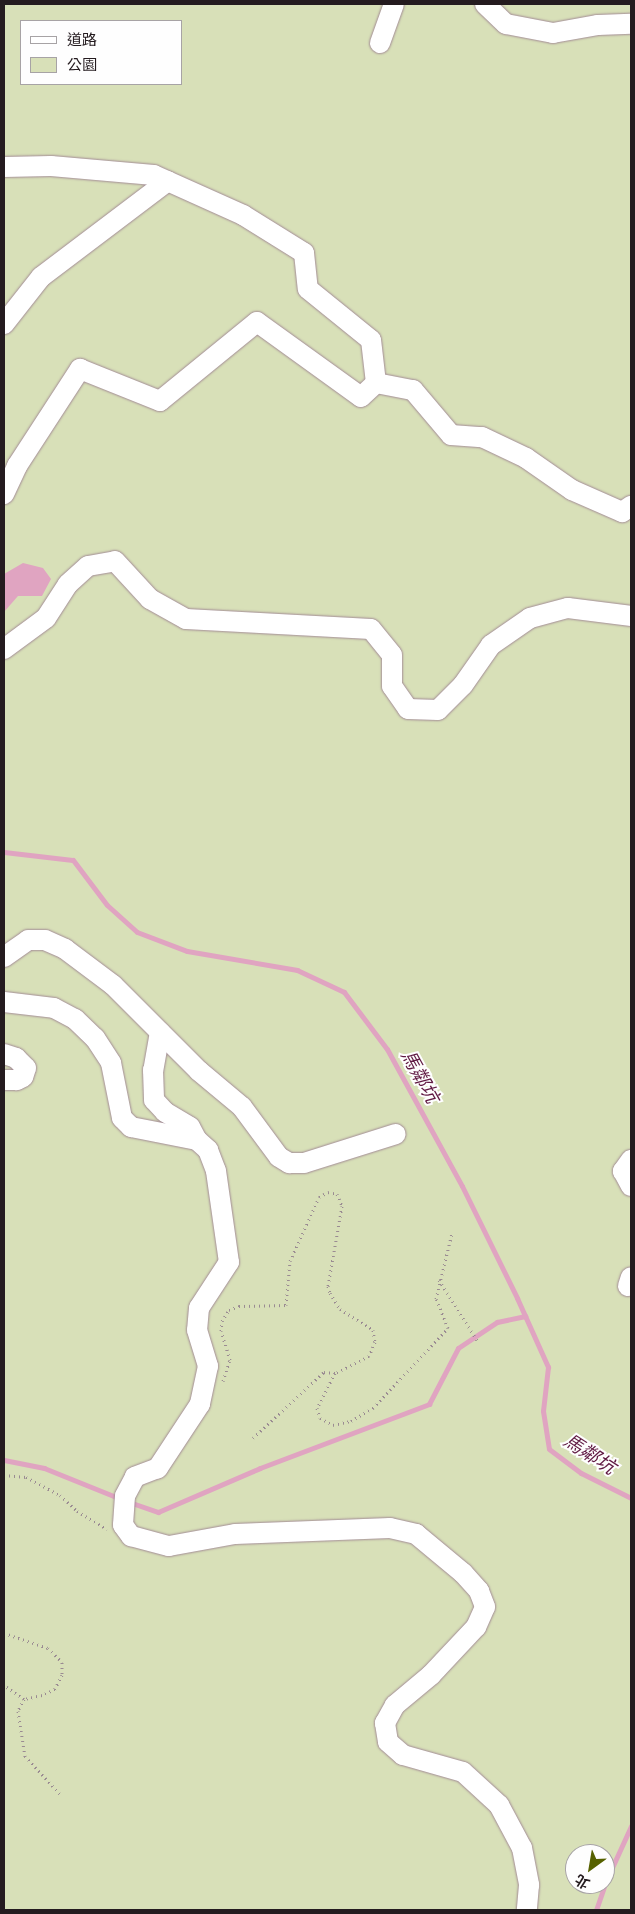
<!DOCTYPE html>
<html>
<head>
<meta charset="utf-8">
<style>
	body { margin:0 }
	#map { position:relative; width:635px; height:1914px; overflow:hidden; background:#ffebf4; font-family:Spectral,"Noto Sans TC",serif }
	div>[style] { position:absolute }
	.green>* { inset:0; background:#d8e0b8 }
	.water>* { inset:0; background:#e0a4c1 }
	.stream>* { height:5px; margin:-2.5px; padding:0 2.5px; transform-origin:2.5px; border-radius:2.5px; background:#e0a4c1 }
	.path>* { height:3px; margin-top:-1.5px; transform-origin:0; background:repeating-linear-gradient(90deg,#9a8b92 0 1px,transparent 0 5px) }
	.roads { filter:drop-shadow(0 0 1px #a28b95) drop-shadow(0 0 1px #a28b95) }
	.minor>* { height:20px; margin:-10px; padding:0 10px; transform-origin:10px; border-radius:10px; background:#fff }
	span { translate:-50% -50%; white-space:nowrap; text-align:center; line-height:1.15; -webkit-text-stroke:4px #fefefe; paint-order:stroke }
	.water-label { font-size:19px; color:#601a43; font-style:italic }
	.frame { position:absolute; inset:0; border:5px solid #241b1f; pointer-events:none }
	.legend { position:absolute; left:20px; top:20px; width:162px; height:65px; box-sizing:border-box; background:#fefefe; border:1px solid #a7a3a5; margin:0; padding:6px 9px; list-style:none; font-size:15px; color:#241b1f }
	.legend li { display:flex; align-items:center; gap:10px; height:25px }
	.legend b { width:25px; border:1px solid #a7a3a5 }
	.north { position:absolute; left:565px; top:1844px; width:50px; height:50px; box-sizing:border-box; background:#fefefe; border:1px solid #a7a3a5; border-radius:50%; rotate:212deg; font-size:14px; font-weight:700; line-height:20px; text-align:center; color:#241b1f }
	.north::after { content:''; display:block; margin:auto; width:18px; height:22px; background:#566100; clip-path:polygon(50% 0,100% 100%,50% 72%,0 100%) }
</style>
</head>
<body>
<div id="map">
	<div class="green">
		<i style="clip-path:polygon(evenodd,4px 4px,631px 4px,631px 1910px,4px 1910px,4px 4px,21px 21px,181px 21px,181px 84px,21px 84px,21px 21px,4px 4px,575px 1854px,605px 1854px,605px 1884px,575px 1884px,575px 1854px)"></i>
	</div>
	<div class="water">
		<i style="clip-path:polygon(23px 563px,43px 568px,51px 579px,42px 596px,18px 596px,4px 612px,4px 574px)"></i>
	</div>
	<div class="stream">
		<i style="left:4px;top:852px;width:69px;rotate:6.6deg"></i>
		<i style="left:73px;top:860px;width:56px;rotate:52.9deg"></i>
		<i style="left:107px;top:905px;width:40px;rotate:42deg"></i>
		<i style="left:137px;top:932px;width:53px;rotate:20.8deg"></i>
		<i style="left:187px;top:951px;width:112px;rotate:9.8deg"></i>
		<i style="left:297px;top:970px;width:52px;rotate:25.1deg"></i>
		<i style="left:344px;top:992px;width:71px;rotate:53deg"></i>
		<i style="left:387px;top:1049px;width:156px;rotate:61.3deg"></i>
		<i style="left:462px;top:1186px;width:125px;rotate:63.8deg"></i>
		<i style="left:517px;top:1298px;width:76px;rotate:65.8deg"></i>
		<i style="left:548px;top:1367px;width:44px;rotate:96.5deg"></i>
		<i style="left:543px;top:1411px;width:38px;rotate:81deg"></i>
		<i style="left:549px;top:1449px;width:40px;rotate:37deg"></i>
		<i style="left:581px;top:1473px;width:56px;rotate:26.6deg"></i>
		<i style="left:4px;top:1460px;width:41px;rotate:11.3deg"></i>
		<i style="left:44px;top:1468px;width:83px;rotate:21.9deg"></i>
		<i style="left:129px;top:1502px;width:31px;rotate:19deg"></i>
		<i style="left:158px;top:1512px;width:111px;rotate:-23.3deg"></i>
		<i style="left:260px;top:1468px;width:181px;rotate:-20.7deg"></i>
		<i style="left:429px;top:1404px;width:63px;rotate:-62.6deg"></i>
		<i style="left:458px;top:1348px;width:47px;rotate:-33.7deg"></i>
		<i style="left:497px;top:1322px;width:29px;rotate:-12deg"></i>
		<i style="left:605px;top:1883px;width:63px;rotate:-65.5deg"></i>
		<i style="left:596px;top:1910px;width:28px;rotate:-71deg"></i>
	</div>
	<div class="path">
		<i style="left:439px;top:1280px;width:71px;rotate:57.7deg"></i>
		<i style="left:223px;top:1381px;width:22px;rotate:-72deg"></i>
		<i style="left:230px;top:1360px;width:30px;rotate:-107deg"></i>
		<i style="left:221px;top:1331px;width:10px;rotate:-84deg"></i>
		<i style="left:222px;top:1321px;width:13px;rotate:-58deg"></i>
		<i style="left:229px;top:1310px;width:11px;rotate:-22deg"></i>
		<i style="left:239px;top:1306px;width:47px;rotate:-1.2deg"></i>
		<i style="left:286px;top:1305px;width:44px;rotate:-84.8deg"></i>
		<i style="left:290px;top:1261px;width:70px;rotate:-65.6deg"></i>
		<i style="left:319px;top:1197px;width:10px;rotate:-29deg"></i>
		<i style="left:328px;top:1192px;width:9px;rotate:13deg"></i>
		<i style="left:337px;top:1194px;width:13px;rotate:67deg"></i>
		<i style="left:342px;top:1206px;width:81px;rotate:99.9deg"></i>
		<i style="left:328px;top:1286px;width:7px;rotate:74deg"></i>
		<i style="left:330px;top:1293px;width:19px;rotate:58deg"></i>
		<i style="left:340px;top:1309px;width:39px;rotate:32deg"></i>
		<i style="left:373px;top:1330px;width:12px;rotate:81deg"></i>
		<i style="left:375px;top:1342px;width:15px;rotate:113deg"></i>
		<i style="left:369px;top:1356px;width:38px;rotate:153deg"></i>
		<i style="left:335px;top:1373px;width:39px;rotate:117deg"></i>
		<i style="left:317px;top:1408px;width:10px;rotate:73deg"></i>
		<i style="left:320px;top:1418px;width:15px;rotate:28deg"></i>
		<i style="left:333px;top:1425px;width:18px;rotate:-13deg"></i>
		<i style="left:351px;top:1421px;width:26px;rotate:-31deg"></i>
		<i style="left:373px;top:1408px;width:110px;rotate:-46.8deg"></i>
		<i style="left:448px;top:1328px;width:31px;rotate:-112deg"></i>
		<i style="left:436px;top:1299px;width:68px;rotate:-76.4deg"></i>
		<i style="left:253px;top:1438px;width:97px;rotate:-42.9deg"></i>
		<i style="left:324px;top:1372px;width:11px;rotate:5deg"></i>
		<i style="left:4px;top:1475px;width:22px;rotate:5deg"></i>
		<i style="left:26px;top:1477px;width:38px;rotate:28deg"></i>
		<i style="left:60px;top:1495px;width:23px;rotate:43deg"></i>
		<i style="left:77px;top:1511px;width:35px;rotate:31deg"></i>
		<i style="left:4px;top:1633px;width:46px;rotate:18.8deg"></i>
		<i style="left:48px;top:1648px;width:20px;rotate:45deg"></i>
		<i style="left:62px;top:1662px;width:13px;rotate:90deg"></i>
		<i style="left:62px;top:1675px;width:16px;rotate:117deg"></i>
		<i style="left:55px;top:1689px;width:14px;rotate:155deg"></i>
		<i style="left:42px;top:1695px;width:18px;rotate:167deg"></i>
		<i style="left:24px;top:1699px;width:24px;rotate:-145deg"></i>
		<i style="left:24px;top:1699px;width:13px;rotate:117deg"></i>
		<i style="left:18px;top:1711px;width:46px;rotate:81.2deg"></i>
		<i style="left:25px;top:1756px;width:53px;rotate:47.3deg"></i>
	</div>
	<div class="roads">
		<div class="minor">
			<i style="left:485px;top:4px;width:29px;rotate:44deg"></i>
			<i style="left:506px;top:24px;width:48px;rotate:10.8deg"></i>
			<i style="left:553px;top:33px;width:46px;rotate:-10.1deg"></i>
			<i style="left:598px;top:25px;width:33px;rotate:-2deg"></i>
			<i style="left:380px;top:43px;width:41px;rotate:-70.3deg"></i>
			<i style="left:4px;top:167px;width:47px;rotate:-1.2deg"></i>
			<i style="left:51px;top:166px;width:103px;rotate:5deg"></i>
			<i style="left:154px;top:175px;width:98px;rotate:24.2deg"></i>
			<i style="left:243px;top:215px;width:72px;rotate:31.9deg"></i>
			<i style="left:304px;top:253px;width:36px;rotate:84deg"></i>
			<i style="left:308px;top:289px;width:81px;rotate:39deg"></i>
			<i style="left:371px;top:340px;width:43px;rotate:83.4deg"></i>
			<i style="left:376px;top:383px;width:38px;rotate:11deg"></i>
			<i style="left:413px;top:390px;width:59px;rotate:49.8deg"></i>
			<i style="left:451px;top:435px;width:31px;rotate:4deg"></i>
			<i style="left:482px;top:437px;width:49px;rotate:25.5deg"></i>
			<i style="left:526px;top:458px;width:56px;rotate:34.8deg"></i>
			<i style="left:572px;top:490px;width:55px;rotate:23.7deg"></i>
			<i style="left:622px;top:512px;width:11px;rotate:-34deg"></i>
			<i style="left:4px;top:324px;width:60px;rotate:-51.8deg"></i>
			<i style="left:41px;top:277px;width:159px;rotate:-37.1deg"></i>
			<i style="left:4px;top:494px;width:31px;rotate:-65deg"></i>
			<i style="left:17px;top:466px;width:116px;rotate:-57deg"></i>
			<i style="left:80px;top:369px;width:86px;rotate:21.8deg"></i>
			<i style="left:160px;top:401px;width:125px;rotate:-39.2deg"></i>
			<i style="left:257px;top:322px;width:128px;rotate:35.8deg"></i>
			<i style="left:361px;top:397px;width:21px;rotate:-43deg"></i>
			<i style="left:4px;top:649px;width:52px;rotate:-36.4deg"></i>
			<i style="left:46px;top:618px;width:40px;rotate:-57.1deg"></i>
			<i style="left:68px;top:584px;width:27px;rotate:-42deg"></i>
			<i style="left:88px;top:566px;width:27px;rotate:-10deg"></i>
			<i style="left:115px;top:561px;width:52px;rotate:47.4deg"></i>
			<i style="left:150px;top:599px;width:41px;rotate:29.1deg"></i>
			<i style="left:186px;top:619px;width:185px;rotate:3.1deg"></i>
			<i style="left:371px;top:629px;width:33px;rotate:51deg"></i>
			<i style="left:392px;top:655px;width:31px;rotate:90deg"></i>
			<i style="left:392px;top:686px;width:28px;rotate:55deg"></i>
			<i style="left:408px;top:709px;width:30px;rotate:2deg"></i>
			<i style="left:438px;top:710px;width:35px;rotate:-45deg"></i>
			<i style="left:463px;top:685px;width:49px;rotate:-55deg"></i>
			<i style="left:491px;top:645px;width:47px;rotate:-34.7deg"></i>
			<i style="left:530px;top:618px;width:39px;rotate:-15deg"></i>
			<i style="left:568px;top:608px;width:64px;rotate:7.2deg"></i>
			<i style="left:4px;top:957px;width:29px;rotate:-35deg"></i>
			<i style="left:28px;top:940px;width:17px"></i>
			<i style="left:45px;top:940px;width:22px;rotate:24deg"></i>
			<i style="left:65px;top:949px;width:60px;rotate:36.9deg"></i>
			<i style="left:113px;top:985px;width:122px;rotate:45deg"></i>
			<i style="left:199px;top:1071px;width:56px;rotate:39.9deg"></i>
			<i style="left:242px;top:1107px;width:62px;rotate:53.5deg"></i>
			<i style="left:279px;top:1157px;width:12px;rotate:31deg"></i>
			<i style="left:289px;top:1163px;width:15px"></i>
			<i style="left:304px;top:1163px;width:96px;rotate:-17.5deg"></i>
			<i style="left:4px;top:1002px;width:50px;rotate:6.8deg"></i>
			<i style="left:54px;top:1008px;width:24px;rotate:28deg"></i>
			<i style="left:75px;top:1019px;width:28px;rotate:44deg"></i>
			<i style="left:95px;top:1038px;width:30px;rotate:57deg"></i>
			<i style="left:111px;top:1063px;width:56px;rotate:78.7deg"></i>
			<i style="left:122px;top:1118px;width:13px;rotate:45deg"></i>
			<i style="left:131px;top:1127px;width:67px;rotate:11.1deg"></i>
			<i style="left:197px;top:1140px;width:15px;rotate:42deg"></i>
			<i style="left:208px;top:1150px;width:22px;rotate:69deg"></i>
			<i style="left:216px;top:1171px;width:92px;rotate:81.9deg"></i>
			<i style="left:229px;top:1262px;width:55px;rotate:123.1deg"></i>
			<i style="left:199px;top:1308px;width:22px;rotate:95deg"></i>
			<i style="left:197px;top:1330px;width:38px;rotate:73deg"></i>
			<i style="left:208px;top:1366px;width:39px;rotate:102deg"></i>
			<i style="left:200px;top:1404px;width:77px;rotate:123.3deg"></i>
			<i style="left:158px;top:1468px;width:25px;rotate:159deg"></i>
			<i style="left:135px;top:1477px;width:21px;rotate:118deg"></i>
			<i style="left:125px;top:1496px;width:29px;rotate:94deg"></i>
			<i style="left:123px;top:1525px;width:14px;rotate:54deg"></i>
			<i style="left:131px;top:1536px;width:39px;rotate:15deg"></i>
			<i style="left:169px;top:1546px;width:67px;rotate:-10.3deg"></i>
			<i style="left:235px;top:1534px;width:155px;rotate:-2.2deg"></i>
			<i style="left:390px;top:1528px;width:27px;rotate:13deg"></i>
			<i style="left:416px;top:1534px;width:61px;rotate:39.7deg"></i>
			<i style="left:463px;top:1573px;width:24px;rotate:48deg"></i>
			<i style="left:479px;top:1591px;width:17px;rotate:69deg"></i>
			<i style="left:485px;top:1607px;width:22px;rotate:114deg"></i>
			<i style="left:476px;top:1627px;width:66px;rotate:133.2deg"></i>
			<i style="left:431px;top:1675px;width:47px;rotate:140.2deg"></i>
			<i style="left:395px;top:1705px;width:21px;rotate:119deg"></i>
			<i style="left:385px;top:1723px;width:19px;rotate:81deg"></i>
			<i style="left:388px;top:1742px;width:20px;rotate:41deg"></i>
			<i style="left:403px;top:1755px;width:62px;rotate:15.8deg"></i>
			<i style="left:463px;top:1772px;width:49px;rotate:42.5deg"></i>
			<i style="left:499px;top:1805px;width:49px;rotate:61.9deg"></i>
			<i style="left:522px;top:1848px;width:38px;rotate:79deg"></i>
			<i style="left:529px;top:1885px;width:25px;rotate:95deg"></i>
			<i style="left:160px;top:1032px;width:39px;rotate:100deg"></i>
			<i style="left:153px;top:1070px;width:30px;rotate:88deg"></i>
			<i style="left:154px;top:1100px;width:16px;rotate:47deg"></i>
			<i style="left:165px;top:1112px;width:29px;rotate:31deg"></i>
			<i style="left:190px;top:1127px;width:15px;rotate:62deg"></i>
			<i style="left:4px;top:1054px;width:13px;rotate:18deg"></i>
			<i style="left:16px;top:1058px;width:14px;rotate:45deg"></i>
			<i style="left:26px;top:1068px;width:9px;rotate:108deg"></i>
			<i style="left:23px;top:1077px;width:7px;rotate:153deg"></i>
			<i style="left:17px;top:1080px;width:13px;rotate:180deg"></i>
			<i style="left:631px;top:1160px;width:14px;rotate:126deg"></i>
			<i style="left:623px;top:1171px;width:17px;rotate:62deg"></i>
			<i style="left:628px;top:1286px;width:9px;rotate:-72deg"></i>
		</div>
	</div>
	<div class="water-label">
		<span style="left:419px;top:1077px;rotate:61deg">馬鄰坑</span>
		<span style="left:589px;top:1455px;rotate:33deg">馬鄰坑</span>
	</div>
	<div class="frame"></div>
	<ul class="legend">
	<li><b style="height:6px;background:#fff"></b>道路</li>
	<li><b style="height:14px;background:#d8e0b8"></b>公園</li>
	</ul>
	<div class="north">北</div>
</div>
</body>
</html>
